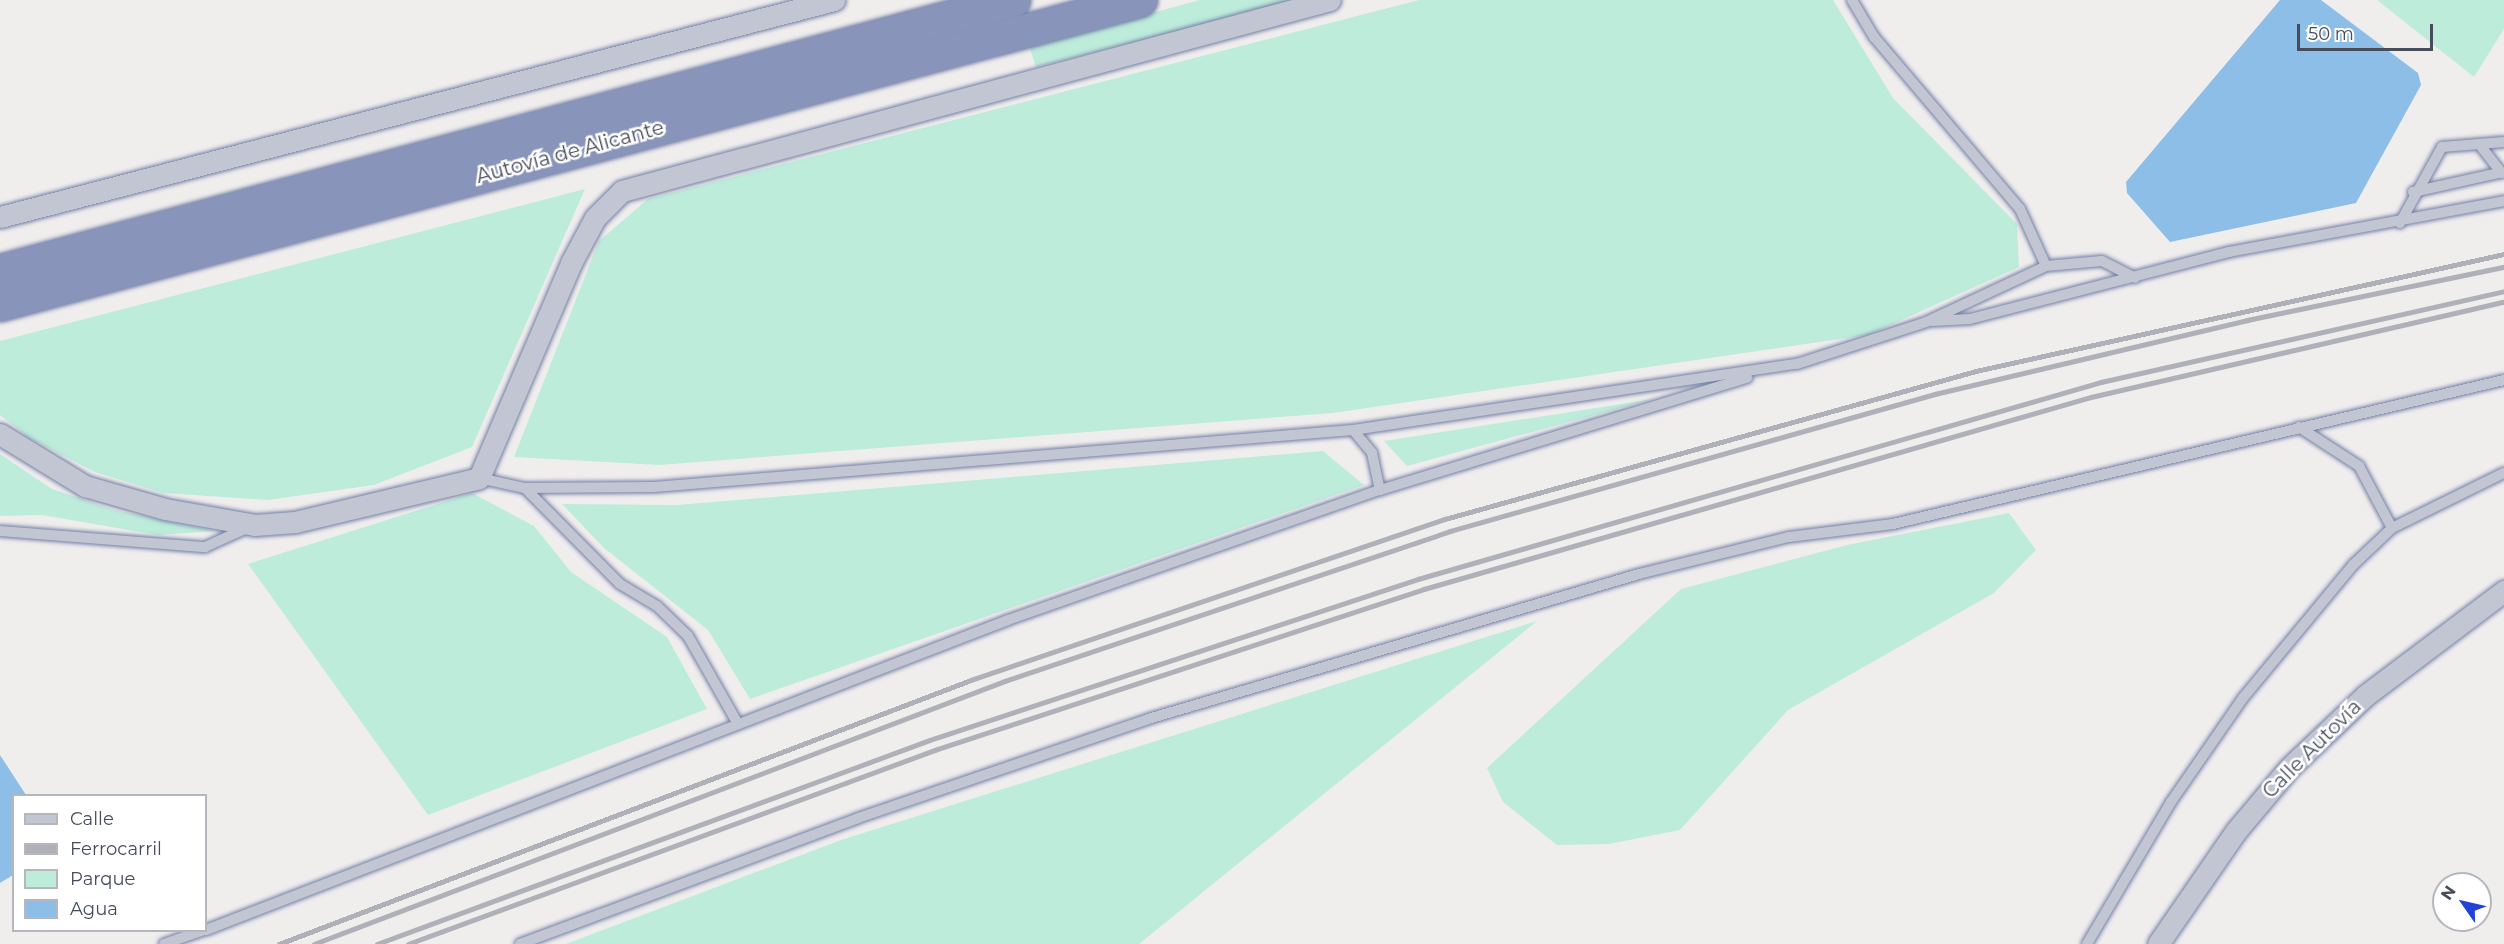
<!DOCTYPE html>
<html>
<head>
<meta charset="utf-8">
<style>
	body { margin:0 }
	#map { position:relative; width:2504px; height:944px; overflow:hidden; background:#f0eeed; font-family:Montserrat,sans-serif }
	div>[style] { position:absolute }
	.green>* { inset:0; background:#beecdb }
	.water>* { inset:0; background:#8dbee7 }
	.roads { filter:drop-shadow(0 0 2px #737fa6) drop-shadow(0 0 2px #737fa6) }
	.service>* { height:10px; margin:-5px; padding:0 5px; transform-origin:5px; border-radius:5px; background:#c2c6d2 }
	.minor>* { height:21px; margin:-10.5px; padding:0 10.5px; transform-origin:10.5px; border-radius:10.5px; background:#c2c6d2 }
	.motorway>* { height:33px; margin:-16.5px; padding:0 16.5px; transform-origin:16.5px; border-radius:16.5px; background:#8894ba }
	.rail>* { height:4.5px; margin:-2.25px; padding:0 2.25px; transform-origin:2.25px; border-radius:2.25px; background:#b0b1b8 }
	span { translate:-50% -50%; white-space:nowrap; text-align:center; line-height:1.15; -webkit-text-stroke:5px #fff; paint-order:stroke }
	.street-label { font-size:20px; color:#474c5a }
	.legend { position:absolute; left:12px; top:794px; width:195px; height:138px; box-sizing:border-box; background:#fff; border:2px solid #b5b7bd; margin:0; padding:8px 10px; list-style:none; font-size:18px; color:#474c5a }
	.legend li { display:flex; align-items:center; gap:12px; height:30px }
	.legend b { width:30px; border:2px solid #b5b7bd }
	.north { position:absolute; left:2432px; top:872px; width:60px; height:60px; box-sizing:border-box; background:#fff; border:2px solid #b5b7bd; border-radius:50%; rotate:304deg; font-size:16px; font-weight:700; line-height:24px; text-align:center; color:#474c5a }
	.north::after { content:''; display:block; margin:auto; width:21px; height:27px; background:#2244d5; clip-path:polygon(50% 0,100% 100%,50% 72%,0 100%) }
	.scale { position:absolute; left:2297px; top:24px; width:136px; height:27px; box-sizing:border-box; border:3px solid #474c5a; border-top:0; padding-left:8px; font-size:18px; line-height:21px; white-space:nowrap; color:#474c5a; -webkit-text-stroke:4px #fff; paint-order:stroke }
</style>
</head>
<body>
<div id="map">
	<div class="green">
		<i style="clip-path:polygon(1200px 0,1296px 0,1036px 67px,1029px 46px)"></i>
		<i style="clip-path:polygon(1419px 0,1833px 0,1893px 98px,2017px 224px,2019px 267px,1868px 335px,1333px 413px,659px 465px,514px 457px,599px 241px,648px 199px)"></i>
		<i style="clip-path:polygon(2377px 0,2504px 0,2504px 29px,2474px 77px)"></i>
		<i style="clip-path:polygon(585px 189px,472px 447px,374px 485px,268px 500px,163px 493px,95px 472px,31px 439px,0 415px,0 341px)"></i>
		<i style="clip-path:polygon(1653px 399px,1407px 466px,1384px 441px)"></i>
		<i style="clip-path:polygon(1323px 451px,1364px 485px,750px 699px,708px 630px,604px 548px,562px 504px,677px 505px)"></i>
		<i style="clip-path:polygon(0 454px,52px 489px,114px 510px,215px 531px,158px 535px,42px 515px,0 516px)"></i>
		<i style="clip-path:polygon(472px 493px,534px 526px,571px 572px,667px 637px,707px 709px,428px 815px,248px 564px)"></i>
		<i style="clip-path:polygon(2009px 513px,2036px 550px,1994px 593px,1788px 710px,1680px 830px,1609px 844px,1557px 845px,1503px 802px,1487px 768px,1681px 589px,1847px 545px)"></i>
		<i style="clip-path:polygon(1537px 621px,1139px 944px,566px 944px,841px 840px)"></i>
	</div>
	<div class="water">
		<i style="clip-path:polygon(2280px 0,2321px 0,2418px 73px,2421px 85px,2356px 203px,2170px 242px,2127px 193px,2126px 182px)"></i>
		<i style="clip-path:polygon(0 755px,26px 795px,14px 796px,13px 875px,0 883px)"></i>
	</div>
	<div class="roads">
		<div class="service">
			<i style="left:2479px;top:144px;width:37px;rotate:52deg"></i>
			<i style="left:2413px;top:192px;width:87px;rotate:-12.6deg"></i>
			<i style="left:2400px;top:223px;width:87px;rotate:-61.1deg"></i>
			<i style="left:2442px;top:147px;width:62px;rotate:-4.6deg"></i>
			<i style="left:2046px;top:266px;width:56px;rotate:-5.1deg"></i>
			<i style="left:2102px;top:261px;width:37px;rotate:27deg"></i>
			<i style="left:1932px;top:321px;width:38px;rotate:-3deg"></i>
			<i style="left:1970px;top:319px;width:268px;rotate:-14.5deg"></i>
			<i style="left:2229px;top:252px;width:280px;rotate:-10.5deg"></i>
			<i style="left:2299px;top:427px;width:72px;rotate:33deg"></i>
			<i style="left:2359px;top:466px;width:70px;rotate:62deg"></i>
			<i style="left:1353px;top:430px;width:30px;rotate:50deg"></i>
			<i style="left:1372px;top:453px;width:38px;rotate:78deg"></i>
			<i style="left:479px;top:478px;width:47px;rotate:12.3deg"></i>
			<i style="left:525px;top:488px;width:129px;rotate:-0.4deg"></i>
			<i style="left:654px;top:487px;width:701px;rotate:-4.66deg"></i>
			<i style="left:1353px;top:430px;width:449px;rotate:-8.5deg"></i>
			<i style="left:1797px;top:364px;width:136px;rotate:-18deg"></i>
			<i style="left:1926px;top:322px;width:132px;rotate:-25deg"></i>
			<i style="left:2046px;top:266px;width:63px;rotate:-114.5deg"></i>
			<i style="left:2020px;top:209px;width:226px;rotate:-130.3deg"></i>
			<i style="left:1874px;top:37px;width:43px;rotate:-120.7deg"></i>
			<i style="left:525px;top:488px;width:135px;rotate:45.3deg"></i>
			<i style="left:620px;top:584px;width:43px;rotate:30.7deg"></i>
			<i style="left:657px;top:606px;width:43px;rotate:44.1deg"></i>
			<i style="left:688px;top:636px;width:101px;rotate:60.4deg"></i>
			<i style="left:0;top:531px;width:206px;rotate:4.5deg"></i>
			<i style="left:205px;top:547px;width:48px;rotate:-24.4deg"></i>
			<i style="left:206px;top:930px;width:860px;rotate:-21.13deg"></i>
			<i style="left:1008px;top:620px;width:394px;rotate:-19.3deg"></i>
			<i style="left:1380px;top:490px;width:384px;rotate:-17deg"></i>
			<i style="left:164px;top:944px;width:42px;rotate:-19.3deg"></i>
			<i style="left:520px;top:944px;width:361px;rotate:-20.4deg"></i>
			<i style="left:858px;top:818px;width:306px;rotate:-18.8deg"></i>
			<i style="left:1148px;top:719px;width:512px;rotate:-16.45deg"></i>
			<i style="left:1639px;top:574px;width:154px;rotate:-13.9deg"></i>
			<i style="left:1789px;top:537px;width:105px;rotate:-7.1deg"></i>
			<i style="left:1893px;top:524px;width:628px;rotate:-13.26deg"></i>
			<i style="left:2087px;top:944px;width:165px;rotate:-59.4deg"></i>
			<i style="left:2171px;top:802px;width:126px;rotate:-55.3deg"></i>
			<i style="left:2243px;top:698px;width:173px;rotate:-50.4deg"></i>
			<i style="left:2353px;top:565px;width:54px;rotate:-43.5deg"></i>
			<i style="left:2392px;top:528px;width:125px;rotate:-26.2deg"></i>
		</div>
		<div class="minor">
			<i style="left:0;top:217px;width:862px;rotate:-14.58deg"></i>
			<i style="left:0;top:434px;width:100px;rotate:31.5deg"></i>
			<i style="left:85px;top:486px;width:83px;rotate:16deg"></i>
			<i style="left:165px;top:509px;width:91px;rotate:10.1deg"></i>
			<i style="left:255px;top:525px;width:40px;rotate:-4.3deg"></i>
			<i style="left:295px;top:522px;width:189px;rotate:-13.4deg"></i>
			<i style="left:479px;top:478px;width:234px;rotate:-66.8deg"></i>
			<i style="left:571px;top:263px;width:51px;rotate:-61.9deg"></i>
			<i style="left:595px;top:218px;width:38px;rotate:-45deg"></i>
			<i style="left:622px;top:191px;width:733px;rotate:-15.1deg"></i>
			<i style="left:2158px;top:944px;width:137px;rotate:-55.4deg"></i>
			<i style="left:2236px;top:831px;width:82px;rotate:-49.9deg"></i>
			<i style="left:2289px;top:768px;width:106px;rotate:-43.5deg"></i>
			<i style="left:2366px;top:695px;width:173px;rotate:-37deg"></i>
		</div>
		<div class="motorway">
			<i style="left:0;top:271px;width:1049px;rotate:-14.98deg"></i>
			<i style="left:0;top:304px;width:1180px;rotate:-14.93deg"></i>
		</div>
	</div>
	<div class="rail">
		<i style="left:279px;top:944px;width:741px;rotate:-20.88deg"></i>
		<i style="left:971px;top:680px;width:501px;rotate:-18.76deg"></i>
		<i style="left:1445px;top:519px;width:551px;rotate:-15.57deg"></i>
		<i style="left:1976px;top:371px;width:541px;rotate:-12.49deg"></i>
		<i style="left:314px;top:944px;width:739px;rotate:-20.84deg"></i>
		<i style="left:1005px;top:681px;width:470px;rotate:-18.6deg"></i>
		<i style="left:1450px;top:531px;width:504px;rotate:-15.77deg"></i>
		<i style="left:1935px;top:394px;width:321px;rotate:-13.3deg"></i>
		<i style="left:2247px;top:320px;width:262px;rotate:-11.7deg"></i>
		<i style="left:377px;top:944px;width:589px;rotate:-20.25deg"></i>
		<i style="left:930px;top:740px;width:514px;rotate:-18.26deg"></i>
		<i style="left:1418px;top:579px;width:711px;rotate:-16.09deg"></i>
		<i style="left:2101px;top:382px;width:413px;rotate:-12.7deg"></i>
		<i style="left:408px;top:944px;width:562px;rotate:-20.21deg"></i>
		<i style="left:935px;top:750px;width:515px;rotate:-18.22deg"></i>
		<i style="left:1424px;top:589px;width:694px;rotate:-16.06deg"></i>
		<i style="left:2091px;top:397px;width:424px;rotate:-13deg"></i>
	</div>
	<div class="street-label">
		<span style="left:570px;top:152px;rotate:-15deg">Autovía de Alicante</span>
		<span style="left:2312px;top:749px;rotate:-45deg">Calle Autovía</span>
	</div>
	<ul class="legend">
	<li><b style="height:8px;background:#c2c6d2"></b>Calle</li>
	<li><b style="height:8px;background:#b0b1b8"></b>Ferrocarril</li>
	<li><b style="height:16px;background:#beecdb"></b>Parque</li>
	<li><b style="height:16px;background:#8dbee7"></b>Agua</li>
	</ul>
	<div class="north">N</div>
	<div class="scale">50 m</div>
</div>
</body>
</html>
